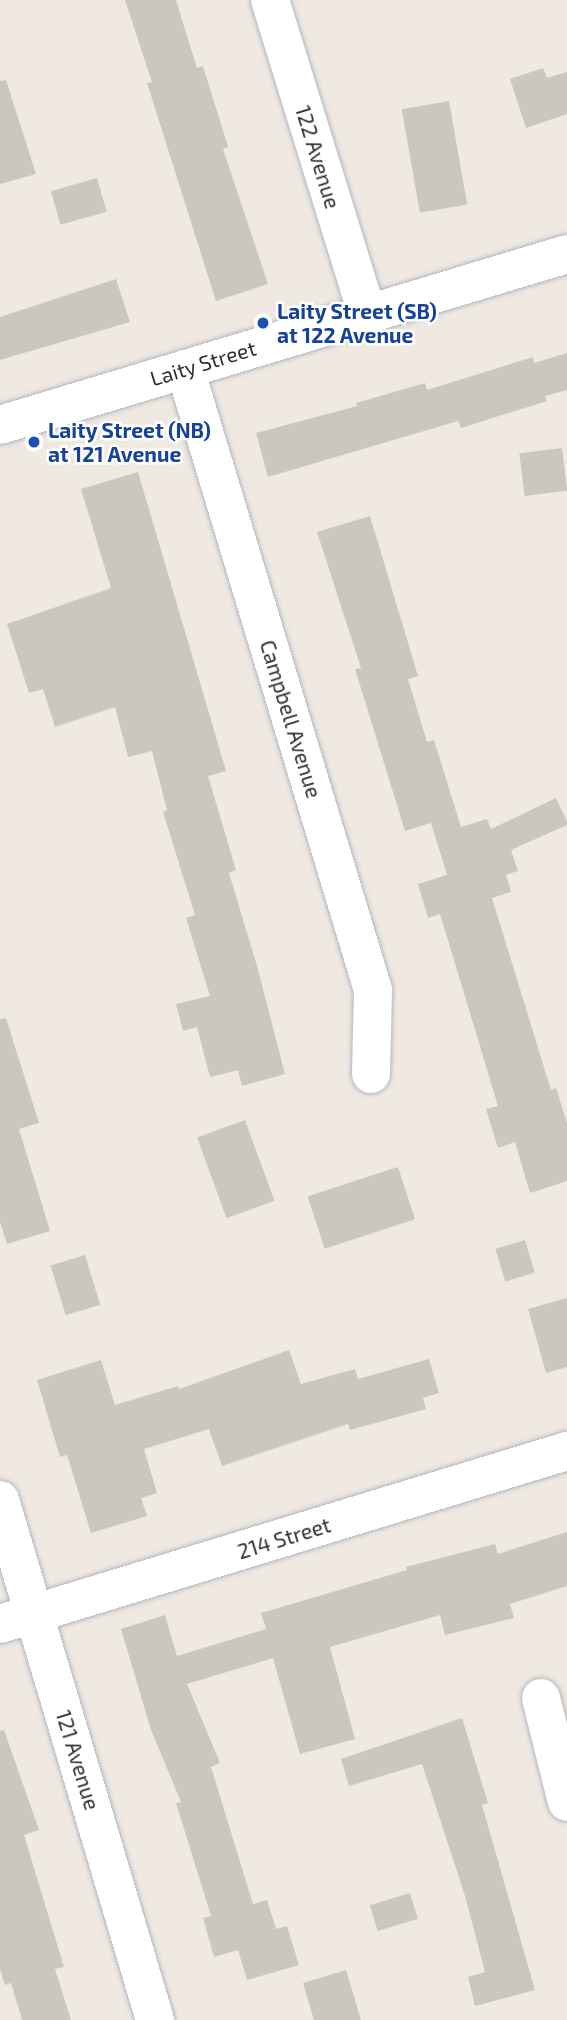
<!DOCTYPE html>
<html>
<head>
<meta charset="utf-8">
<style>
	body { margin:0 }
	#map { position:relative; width:567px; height:2020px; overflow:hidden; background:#efe9e1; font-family:"Exo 2",sans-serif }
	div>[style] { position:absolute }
	.building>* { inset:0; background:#cbc7bf; transform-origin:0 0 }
	.roads { filter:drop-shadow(0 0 2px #b4b7c1) drop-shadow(0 0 2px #b4b7c1) }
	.minor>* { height:38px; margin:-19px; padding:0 19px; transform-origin:19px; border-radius:19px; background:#fff }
	.dots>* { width:19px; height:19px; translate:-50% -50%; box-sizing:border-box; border:4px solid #fff; border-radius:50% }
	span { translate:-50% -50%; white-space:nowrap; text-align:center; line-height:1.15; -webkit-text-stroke:5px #fff; paint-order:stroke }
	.street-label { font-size:21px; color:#2e2e2e }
	.transit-label { font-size:21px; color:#164399; font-weight:700 }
	.left { translate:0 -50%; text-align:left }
</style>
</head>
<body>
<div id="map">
	<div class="building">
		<i style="clip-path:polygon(125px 0,176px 0,197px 68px,203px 66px,228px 147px,223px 149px,268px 284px,216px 301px,147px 83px,152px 82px)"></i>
		<i style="clip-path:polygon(543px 68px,547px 78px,567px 72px,567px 114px,526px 128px,510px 79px)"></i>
		<i style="clip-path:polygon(6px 80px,36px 174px,0 184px,0 81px)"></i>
		<i style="left:449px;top:101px;width:105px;height:48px;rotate:80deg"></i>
		<i style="left:97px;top:178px;width:35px;height:48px;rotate:74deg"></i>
		<i style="clip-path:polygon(116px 279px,130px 322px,0 360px,0 317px)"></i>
		<i style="clip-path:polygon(567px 353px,567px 390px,545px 396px,547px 401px,461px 428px,458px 421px,268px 477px,256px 433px,357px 406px,356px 403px,425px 383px,427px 390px,533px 357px,534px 363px)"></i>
		<i style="left:562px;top:448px;width:43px;height:43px;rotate:83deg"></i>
		<i style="clip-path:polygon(138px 472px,226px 771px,208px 776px,236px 870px,229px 873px,257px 966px,285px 1074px,242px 1086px,238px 1070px,210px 1077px,197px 1027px,183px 1031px,176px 1004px,210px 996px,186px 918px,195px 915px,163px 812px,167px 810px,152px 751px,128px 757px,115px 707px,55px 727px,43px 689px,29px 693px,7px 624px,111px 588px,81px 489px)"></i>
		<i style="clip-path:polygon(370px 516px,418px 676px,408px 679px,427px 742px,434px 740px,461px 827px,487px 819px,491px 829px,556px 798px,567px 821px,567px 825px,511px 850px,518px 871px,506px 875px,511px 892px,492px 898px,551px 1090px,556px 1088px,567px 1123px,567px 1181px,530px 1193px,515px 1142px,498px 1148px,486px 1109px,498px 1106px,470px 1013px,440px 914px,428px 918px,418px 884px,447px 875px,431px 823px,405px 831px,355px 669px,361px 668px,317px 532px)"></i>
		<i style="clip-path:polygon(6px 1018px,39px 1123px,19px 1129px,50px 1231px,7px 1244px,0 1222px,0 1019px)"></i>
		<i style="left:245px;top:1120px;width:86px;height:51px;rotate:70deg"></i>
		<i style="left:398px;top:1167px;width:55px;height:95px;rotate:72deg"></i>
		<i style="left:525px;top:1240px;width:34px;height:31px;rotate:73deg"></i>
		<i style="left:85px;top:1255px;width:52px;height:36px;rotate:73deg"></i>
		<i style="clip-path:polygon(567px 1298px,567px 1367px,546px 1373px,528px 1309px)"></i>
		<i style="clip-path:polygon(289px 1350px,301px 1384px,355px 1369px,358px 1379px,429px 1359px,439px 1393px,423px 1398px,426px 1409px,350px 1430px,348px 1424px,222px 1466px,209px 1429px,144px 1449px,157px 1493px,141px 1498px,147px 1516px,91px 1533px,67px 1455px,60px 1457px,37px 1380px,101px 1360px,115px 1405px,178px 1386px,179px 1389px)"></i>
		<i style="clip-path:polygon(567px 1532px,567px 1586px,510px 1604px,514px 1618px,445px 1635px,440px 1615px,330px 1647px,355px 1739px,300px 1754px,273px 1658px,187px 1684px,220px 1763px,211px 1767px,253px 1904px,267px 1900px,276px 1929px,287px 1926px,299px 1965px,247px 1980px,238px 1950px,214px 1957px,203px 1918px,211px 1916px,176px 1803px,181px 1802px,151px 1730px,121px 1629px,165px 1615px,177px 1656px,266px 1629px,261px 1613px,407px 1570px,406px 1567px,495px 1544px,498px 1554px)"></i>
		<i style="clip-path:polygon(462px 1718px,488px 1803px,482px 1805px,535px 1990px,475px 2006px,468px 1977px,485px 1972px,465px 1896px,422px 1764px,349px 1786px,341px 1759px)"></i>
		<i style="clip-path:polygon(4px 1730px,39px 1830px,24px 1835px,64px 1967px,55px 1969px,71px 2020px,22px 2020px,11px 1983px,5px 1985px,0 1969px,0 1731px)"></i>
		<i style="left:410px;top:1893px;width:27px;height:42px;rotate:73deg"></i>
		<i style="clip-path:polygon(346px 1970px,361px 2020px,314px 2020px,303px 1983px)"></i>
	</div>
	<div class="roads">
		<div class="minor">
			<i style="left:270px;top:0;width:329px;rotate:72.8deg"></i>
			<i style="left:185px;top:369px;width:649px;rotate:73.16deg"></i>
			<i style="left:373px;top:990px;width:84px;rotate:91.4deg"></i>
			<i style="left:0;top:425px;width:592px;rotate:-16.78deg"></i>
			<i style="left:0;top:1500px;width:543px;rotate:73.4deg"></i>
			<i style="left:0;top:1624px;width:593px;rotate:-16.97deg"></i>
			<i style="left:541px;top:1698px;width:107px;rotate:76deg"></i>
		</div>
	</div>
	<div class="dots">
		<i style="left:263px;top:323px;background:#1a4fb4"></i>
		<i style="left:34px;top:442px;background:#1a4fb4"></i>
	</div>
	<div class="street-label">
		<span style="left:318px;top:157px;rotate:73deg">122 Avenue</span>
		<span style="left:203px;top:363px;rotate:-17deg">Laity Street</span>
		<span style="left:291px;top:719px;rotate:73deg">Campbell Avenue</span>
		<span style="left:284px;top:1538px;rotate:-17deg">214 Street</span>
		<span style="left:78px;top:1760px;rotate:73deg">121 Avenue</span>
	</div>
	<div class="transit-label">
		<span class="left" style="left:277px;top:323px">Laity Street (SB)<br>at 122 Avenue</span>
		<span class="left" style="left:48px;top:442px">Laity Street (NB)<br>at 121 Avenue</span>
	</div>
</div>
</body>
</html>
